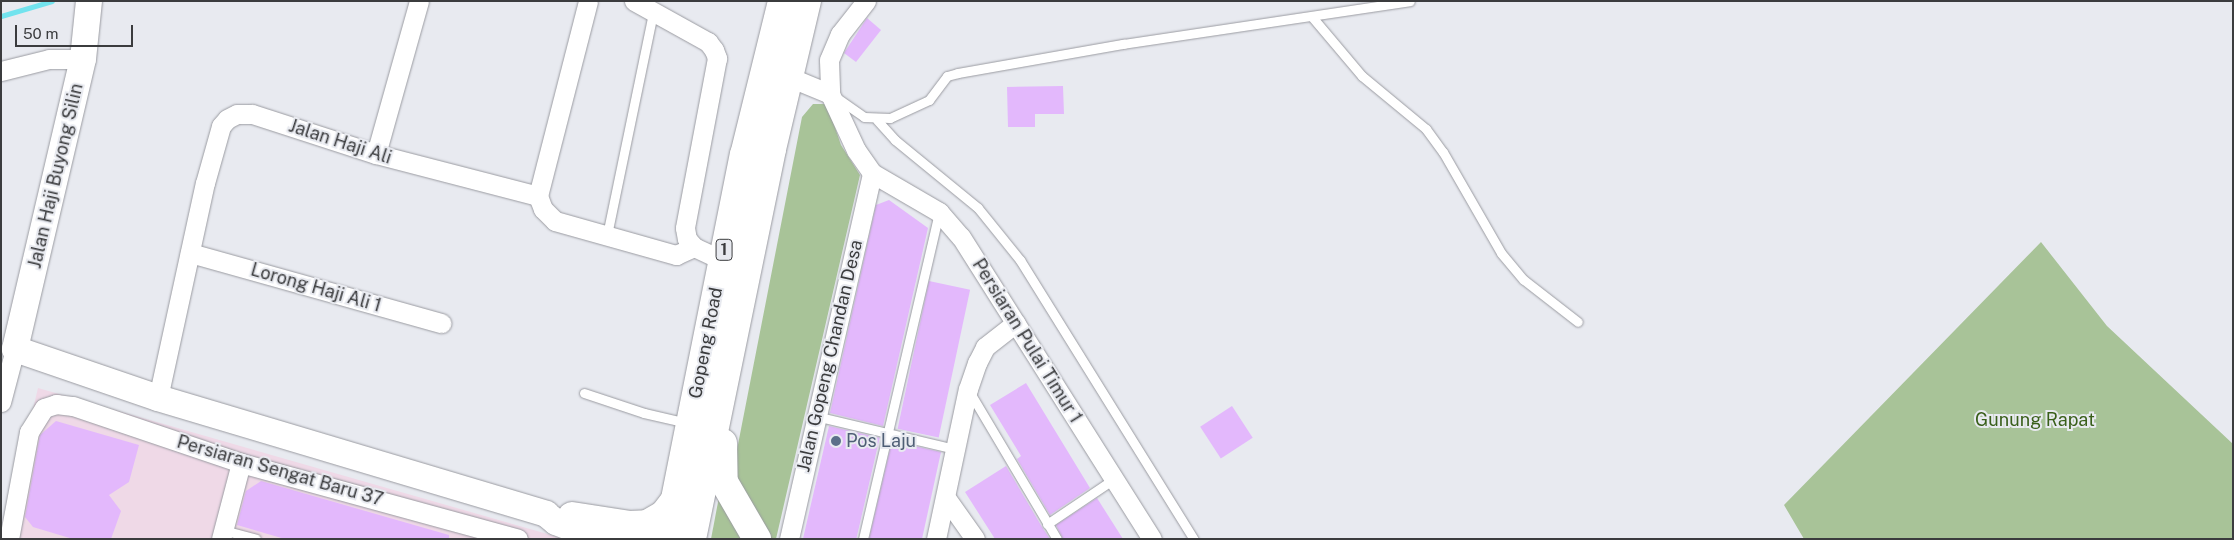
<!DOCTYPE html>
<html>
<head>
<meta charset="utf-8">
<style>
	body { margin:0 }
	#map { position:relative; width:2234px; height:540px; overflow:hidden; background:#e8eaf0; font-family:"Public Sans",sans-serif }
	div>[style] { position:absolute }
	.commercial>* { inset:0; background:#efd9e7 }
	.green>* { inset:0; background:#a8c398 }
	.stream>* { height:5px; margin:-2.5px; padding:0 2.5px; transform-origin:2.5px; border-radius:2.5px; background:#72e3ee }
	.building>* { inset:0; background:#e3b8fc; transform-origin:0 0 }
	.roads { filter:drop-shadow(0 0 1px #9a9ba1) drop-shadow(0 0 1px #9a9ba1) }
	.lane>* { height:9px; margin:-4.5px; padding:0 4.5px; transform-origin:4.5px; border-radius:4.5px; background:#fff }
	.street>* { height:19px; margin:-9.5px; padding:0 9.5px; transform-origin:9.5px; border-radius:9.5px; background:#fff }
	.secondary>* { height:26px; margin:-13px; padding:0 13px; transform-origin:13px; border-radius:13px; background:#fff }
	.highway>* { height:28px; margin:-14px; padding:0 14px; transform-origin:14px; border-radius:14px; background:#fff }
	.dots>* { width:14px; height:14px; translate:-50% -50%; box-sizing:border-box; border:2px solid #e8eaf0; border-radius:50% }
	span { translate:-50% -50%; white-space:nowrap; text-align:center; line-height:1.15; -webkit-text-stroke:4px #e8eaf0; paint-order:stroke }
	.shield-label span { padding:1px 4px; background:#e8eaf0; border:1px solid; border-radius:4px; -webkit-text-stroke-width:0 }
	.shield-label { font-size:16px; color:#3b3c3e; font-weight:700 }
	.street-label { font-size:18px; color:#3b3c3e }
	.park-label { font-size:18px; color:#395f1a }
	.service-label { font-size:18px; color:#4e5e75 }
	.left { translate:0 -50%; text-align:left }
	.frame { position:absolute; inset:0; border:2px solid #3b3c3e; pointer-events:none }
	.scale { position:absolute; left:15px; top:25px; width:118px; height:22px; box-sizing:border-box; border:2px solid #3b3c3e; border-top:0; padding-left:6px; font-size:15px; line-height:18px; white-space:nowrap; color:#3b3c3e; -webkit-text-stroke:4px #e8eaf0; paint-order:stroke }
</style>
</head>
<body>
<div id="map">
	<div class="commercial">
		<i style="clip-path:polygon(38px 388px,565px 539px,265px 539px,227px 528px,223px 539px,2px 539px)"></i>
	</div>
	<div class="green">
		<i style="clip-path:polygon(813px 104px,827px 104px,841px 145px,860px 175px,776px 539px,769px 539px,733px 470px,802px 117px)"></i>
		<i style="clip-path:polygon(2041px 242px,2107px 326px,2233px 444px,2233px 539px,1804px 539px,1784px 505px)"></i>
		<i style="clip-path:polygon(719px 497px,746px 539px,711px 539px)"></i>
	</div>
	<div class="stream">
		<i style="left:1px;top:16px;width:53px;rotate:-16.4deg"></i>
	</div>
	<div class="building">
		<i style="clip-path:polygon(867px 18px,881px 30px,856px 62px,844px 53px)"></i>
		<i style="clip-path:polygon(1063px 86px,1064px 114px,1035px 114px,1035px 127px,1008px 127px,1007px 87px)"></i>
		<i style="clip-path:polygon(889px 200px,928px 228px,883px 426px,830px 413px,876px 205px)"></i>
		<i style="left:929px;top:281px;width:42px;height:151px;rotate:12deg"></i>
		<i style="clip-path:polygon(1026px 383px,1090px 488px,1050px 515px,1017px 459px,1021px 456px,990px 405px)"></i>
		<i style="left:1232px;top:406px;width:38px;height:38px;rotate:57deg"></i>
		<i style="clip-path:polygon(56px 421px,139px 445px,129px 482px,109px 495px,121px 511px,111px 539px,73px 539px,33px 527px,25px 517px,40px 435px)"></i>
		<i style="left:829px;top:426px;width:52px;height:116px;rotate:13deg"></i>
		<i style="clip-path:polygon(892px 441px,941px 452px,922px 539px,869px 539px)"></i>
		<i style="clip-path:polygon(1006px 466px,1042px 527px,1050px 539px,995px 539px,965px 492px)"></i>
		<i style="clip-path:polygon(261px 481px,449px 535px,449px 539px,285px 539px,237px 525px,246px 491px)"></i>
		<i style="clip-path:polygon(1097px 498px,1123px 539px,1063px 539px,1056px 525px)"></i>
	</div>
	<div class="roads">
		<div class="lane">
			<i style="left:1313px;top:18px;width:76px;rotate:49.8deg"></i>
			<i style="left:1362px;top:76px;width:83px;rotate:39.6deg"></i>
			<i style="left:1426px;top:129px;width:29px;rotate:54deg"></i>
			<i style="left:1443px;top:152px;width:116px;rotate:60.1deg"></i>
			<i style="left:1501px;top:253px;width:35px;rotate:50deg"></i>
			<i style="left:1524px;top:280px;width:68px;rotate:37.9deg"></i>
			<i style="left:837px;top:98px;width:33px;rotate:35deg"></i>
			<i style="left:864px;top:117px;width:26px;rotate:2deg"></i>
			<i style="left:890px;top:118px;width:43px;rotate:-24.8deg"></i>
			<i style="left:929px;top:100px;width:30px;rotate:-53deg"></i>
			<i style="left:947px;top:76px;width:11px;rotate:-15deg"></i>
			<i style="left:958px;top:73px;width:168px;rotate:-10deg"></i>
			<i style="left:1123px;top:44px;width:290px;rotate:-8.5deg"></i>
			<i style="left:877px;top:120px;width:27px;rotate:48deg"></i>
			<i style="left:895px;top:140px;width:107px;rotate:39.3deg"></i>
			<i style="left:978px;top:208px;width:67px;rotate:51.1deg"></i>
			<i style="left:1020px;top:260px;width:329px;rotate:58.1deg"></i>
			<i style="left:607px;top:235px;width:228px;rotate:-78.3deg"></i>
			<i style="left:969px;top:391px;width:172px;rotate:59.3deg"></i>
			<i style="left:584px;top:393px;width:63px;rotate:18.4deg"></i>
			<i style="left:644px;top:413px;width:44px;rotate:13.1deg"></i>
			<i style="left:815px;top:416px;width:144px;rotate:13.3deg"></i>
			<i style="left:1047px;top:524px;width:81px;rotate:-33.9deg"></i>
			<i style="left:223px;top:530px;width:34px;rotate:15deg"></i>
			<i style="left:863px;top:539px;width:336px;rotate:-76.9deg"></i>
		</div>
		<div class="street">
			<i style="left:634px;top:1px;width:85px;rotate:29deg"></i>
			<i style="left:708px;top:42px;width:10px;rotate:53deg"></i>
			<i style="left:714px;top:50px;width:9px;rotate:69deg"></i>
			<i style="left:717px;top:58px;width:173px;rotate:100.7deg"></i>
			<i style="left:685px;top:228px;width:11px;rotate:80deg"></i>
			<i style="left:687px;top:239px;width:11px;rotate:49deg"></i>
			<i style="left:694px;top:247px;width:31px;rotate:25deg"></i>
			<i style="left:866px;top:1px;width:42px;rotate:128.2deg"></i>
			<i style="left:840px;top:34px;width:28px;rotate:113deg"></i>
			<i style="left:829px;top:60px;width:34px;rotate:88deg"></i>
			<i style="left:830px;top:94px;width:62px;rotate:65.1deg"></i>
			<i style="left:856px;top:150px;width:28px;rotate:55deg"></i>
			<i style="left:872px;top:173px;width:78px;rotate:30.2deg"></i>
			<i style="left:939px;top:212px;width:33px;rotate:49deg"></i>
			<i style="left:961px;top:237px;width:357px;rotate:57.7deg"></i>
			<i style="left:1px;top:71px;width:49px;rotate:-14deg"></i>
			<i style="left:49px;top:59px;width:34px"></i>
			<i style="left:789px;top:77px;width:44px;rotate:22.5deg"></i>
			<i style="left:376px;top:154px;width:159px;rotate:-74.3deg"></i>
			<i style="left:538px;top:196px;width:14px;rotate:69deg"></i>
			<i style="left:543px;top:209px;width:17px;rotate:45deg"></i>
			<i style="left:555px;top:221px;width:126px;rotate:15.7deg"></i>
			<i style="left:676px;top:255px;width:20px;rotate:-24deg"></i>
			<i style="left:190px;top:253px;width:261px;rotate:15.6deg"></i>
			<i style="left:158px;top:398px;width:220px;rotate:-77.7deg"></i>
			<i style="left:205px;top:183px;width:59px;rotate:-74.3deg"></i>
			<i style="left:221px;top:126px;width:9px;rotate:-49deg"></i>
			<i style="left:227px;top:119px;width:11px;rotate:-27deg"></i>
			<i style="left:237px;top:114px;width:15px"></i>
			<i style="left:252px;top:114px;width:130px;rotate:17.9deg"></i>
			<i style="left:376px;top:154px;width:167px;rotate:14.5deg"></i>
			<i style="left:538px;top:196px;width:201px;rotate:-75.6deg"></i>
			<i style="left:1px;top:402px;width:55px;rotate:-75.2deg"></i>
			<i style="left:946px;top:498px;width:50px;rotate:54.7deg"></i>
			<i style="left:9px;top:539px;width:109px;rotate:-79.4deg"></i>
			<i style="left:29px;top:432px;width:28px;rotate:-58deg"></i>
			<i style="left:44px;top:408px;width:13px;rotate:-18deg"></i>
			<i style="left:56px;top:404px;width:17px;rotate:7deg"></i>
			<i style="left:73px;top:406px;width:177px;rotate:18.7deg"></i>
			<i style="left:241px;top:463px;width:287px;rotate:15.3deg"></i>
			<i style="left:221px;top:539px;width:79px;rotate:-75.3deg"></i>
			<i style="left:789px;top:539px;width:375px;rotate:-77.2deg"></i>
			<i style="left:936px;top:539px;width:153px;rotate:-78deg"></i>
			<i style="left:968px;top:389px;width:28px;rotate:-71deg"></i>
			<i style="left:977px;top:363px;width:18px;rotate:-63deg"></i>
			<i style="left:985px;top:347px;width:39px;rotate:-38deg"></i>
		</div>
		<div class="secondary">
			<i style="left:89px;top:1px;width:58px;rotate:95.9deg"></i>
			<i style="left:83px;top:59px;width:298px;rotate:103.2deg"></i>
			<i style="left:15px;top:349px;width:151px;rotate:18.9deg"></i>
			<i style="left:158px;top:398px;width:405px;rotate:16.6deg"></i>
			<i style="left:546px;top:514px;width:13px;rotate:39deg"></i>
			<i style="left:556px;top:522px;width:47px;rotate:21.1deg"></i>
			<i style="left:611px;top:528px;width:40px;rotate:16deg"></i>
		</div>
		<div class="highway">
			<i style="left:723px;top:443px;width:39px;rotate:89deg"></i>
			<i style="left:724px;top:482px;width:66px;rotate:59.9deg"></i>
			<i style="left:572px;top:516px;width:59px;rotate:8.8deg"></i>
			<i style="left:630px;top:525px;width:17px;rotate:-3deg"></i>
			<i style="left:647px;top:524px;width:20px;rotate:-30deg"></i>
			<i style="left:664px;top:514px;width:16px;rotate:-52deg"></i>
			<i style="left:667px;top:539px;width:392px;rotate:-78.7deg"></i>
			<i style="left:744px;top:155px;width:159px;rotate:-76.1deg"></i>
			<i style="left:692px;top:539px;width:398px;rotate:-78.4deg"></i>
			<i style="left:772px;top:149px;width:152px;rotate:-76.7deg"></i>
		</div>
	</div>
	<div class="dots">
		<i style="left:836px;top:441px;background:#5c6f8a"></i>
	</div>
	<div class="shield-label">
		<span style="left:724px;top:250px">1</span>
	</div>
	<div class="street-label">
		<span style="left:340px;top:142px;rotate:18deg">Jalan Haji Ali</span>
		<span style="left:56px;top:176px;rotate:-77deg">Jalan Haji Buyong Silin</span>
		<span style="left:316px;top:288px;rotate:16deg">Lorong Haji Ali 1</span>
		<span style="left:1027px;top:341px;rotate:58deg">Persiaran Pulai Timur 1</span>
		<span style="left:706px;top:343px;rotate:-79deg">Gopeng Road</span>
		<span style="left:830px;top:356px;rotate:-77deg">Jalan Gopeng Chandan Desa</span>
		<span style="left:280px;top:471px;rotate:16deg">Persiaran Sengat Baru 37</span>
	</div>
	<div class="park-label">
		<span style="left:2035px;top:420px">Gunung Rapat</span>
	</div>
	<div class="service-label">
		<span class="left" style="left:846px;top:441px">Pos Laju</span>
	</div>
	<div class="frame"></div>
	<div class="scale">50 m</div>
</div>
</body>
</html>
